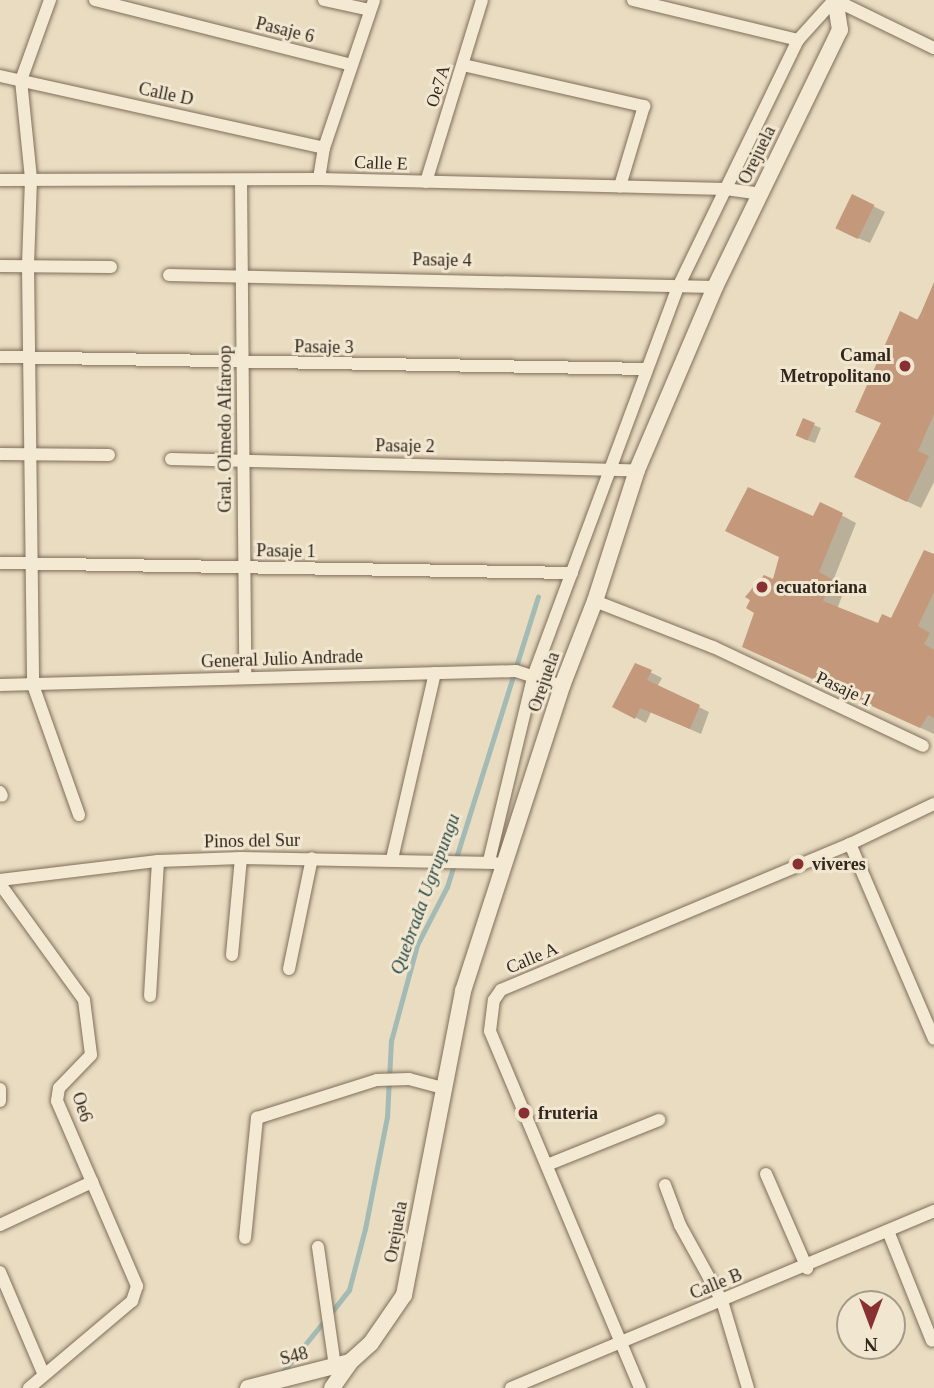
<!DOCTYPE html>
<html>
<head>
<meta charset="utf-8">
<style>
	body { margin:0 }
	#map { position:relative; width:934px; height:1388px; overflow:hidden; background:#e9dcc1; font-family:Georgia,serif }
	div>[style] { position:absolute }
	.shadow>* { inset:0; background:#0003 }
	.stream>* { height:4.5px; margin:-2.25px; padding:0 2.25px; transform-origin:2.25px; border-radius:2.25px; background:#a3bbb4 }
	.building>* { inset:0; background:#c3987b; transform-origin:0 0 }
	.roads { filter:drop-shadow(0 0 2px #806e5b) drop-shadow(0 0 2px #806e5b) }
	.minor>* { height:12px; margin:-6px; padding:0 6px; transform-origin:6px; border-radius:6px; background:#f4ead3 }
	.tertiary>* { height:16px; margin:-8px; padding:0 8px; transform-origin:8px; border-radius:8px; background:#f4ead3 }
	.dots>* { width:19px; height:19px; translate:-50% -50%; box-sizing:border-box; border:4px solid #f1e7d0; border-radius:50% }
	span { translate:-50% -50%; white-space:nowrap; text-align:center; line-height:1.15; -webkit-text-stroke:6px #f1e7d0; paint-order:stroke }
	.street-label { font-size:18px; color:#31271d }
	.poi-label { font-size:18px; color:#31271d; font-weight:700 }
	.right { translate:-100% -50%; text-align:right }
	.left { translate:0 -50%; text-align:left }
	.water-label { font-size:19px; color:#2e504d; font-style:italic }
	.north { position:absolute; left:836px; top:1290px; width:70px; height:70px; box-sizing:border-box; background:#f1e7d0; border:2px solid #a49a88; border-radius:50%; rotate:180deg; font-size:19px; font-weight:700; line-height:28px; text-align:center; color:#31271d }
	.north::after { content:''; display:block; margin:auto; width:24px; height:32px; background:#893132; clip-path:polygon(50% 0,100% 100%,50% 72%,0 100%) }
</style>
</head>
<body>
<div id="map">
	<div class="shadow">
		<i style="clip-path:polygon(853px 196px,885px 212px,870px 243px,848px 234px)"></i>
		<i style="clip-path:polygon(934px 293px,934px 482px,921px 508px,870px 484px,883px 424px,858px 411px)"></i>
		<i style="clip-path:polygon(804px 421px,821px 428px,815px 443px,804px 439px)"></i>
		<i style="clip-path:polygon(821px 504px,856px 523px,833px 581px,845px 589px,837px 609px,879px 626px,892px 620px,934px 556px,934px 734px,744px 646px,756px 612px,748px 596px,753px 586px,774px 581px,781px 557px,727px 531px,814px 519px)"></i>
		<i style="clip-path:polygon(636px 665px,662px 678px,657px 687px,709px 712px,701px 734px,651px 712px,646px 723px,614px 706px)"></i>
	</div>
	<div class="stream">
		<i style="left:331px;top:1313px;width:29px;rotate:-52deg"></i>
		<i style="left:349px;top:1290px;width:63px;rotate:-75.3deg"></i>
		<i style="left:365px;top:1229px;width:114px;rotate:-78.9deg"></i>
		<i style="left:387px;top:1117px;width:76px;rotate:-87deg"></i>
		<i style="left:391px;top:1041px;width:99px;rotate:-74.8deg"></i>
		<i style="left:417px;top:945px;width:65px;rotate:-62.7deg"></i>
		<i style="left:447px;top:887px;width:304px;rotate:-72.6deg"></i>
		<i style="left:282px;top:1373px;width:68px;rotate:-50.9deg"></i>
	</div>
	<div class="building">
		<i style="left:852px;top:194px;width:25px;height:38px;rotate:26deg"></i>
		<i style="clip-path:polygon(934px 282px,934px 414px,918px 451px,929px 456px,907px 502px,854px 477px,881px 423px,855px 412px,900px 311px,918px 320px)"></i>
		<i style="left:803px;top:418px;width:13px;height:19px;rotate:23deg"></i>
		<i style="clip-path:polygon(748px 487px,813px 516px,820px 502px,843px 513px,819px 572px,832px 579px,823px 601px,878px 623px,882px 614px,891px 618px,924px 550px,934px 554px,934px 592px,918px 626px,930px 633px,924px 644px,934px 650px,934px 718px,928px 715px,920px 728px,742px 647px,754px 613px,746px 608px,750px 600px,745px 597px,764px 575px,773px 579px,779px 557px,725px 531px)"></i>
		<i style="clip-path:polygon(635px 663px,652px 670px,647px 680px,700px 705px,690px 729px,640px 708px,635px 719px,612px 707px)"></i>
	</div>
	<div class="roads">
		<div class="minor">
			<i style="left:50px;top:0;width:85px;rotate:109.9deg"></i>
			<i style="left:21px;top:80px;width:100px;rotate:84.2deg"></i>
			<i style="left:31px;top:179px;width:87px;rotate:92deg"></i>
			<i style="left:28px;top:266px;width:419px;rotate:89.3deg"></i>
			<i style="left:33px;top:685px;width:138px;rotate:70.5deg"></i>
			<i style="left:95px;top:0;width:264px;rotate:14.2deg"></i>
			<i style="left:324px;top:0;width:47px;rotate:12.3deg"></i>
			<i style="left:633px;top:0;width:170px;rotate:13.6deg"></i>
			<i style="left:835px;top:0;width:110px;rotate:25.9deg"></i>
			<i style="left:463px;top:65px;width:186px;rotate:12.8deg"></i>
			<i style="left:644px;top:106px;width:84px;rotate:106.7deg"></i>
			<i style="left:0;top:76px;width:332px;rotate:12.5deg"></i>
			<i style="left:319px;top:179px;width:31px;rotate:-81deg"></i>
			<i style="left:324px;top:148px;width:156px;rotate:-71.3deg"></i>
			<i style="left:0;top:180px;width:319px;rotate:-0.2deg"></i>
			<i style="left:319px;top:179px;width:407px;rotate:1.4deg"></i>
			<i style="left:726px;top:189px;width:34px;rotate:8deg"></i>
			<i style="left:241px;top:180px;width:497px;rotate:89.5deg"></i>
			<i style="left:426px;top:182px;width:190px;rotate:-72.9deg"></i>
			<i style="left:0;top:266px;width:111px;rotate:0.5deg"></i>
			<i style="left:169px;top:275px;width:546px;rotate:1.26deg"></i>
			<i style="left:0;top:357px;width:647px;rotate:1.06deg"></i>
			<i style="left:0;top:454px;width:109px;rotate:0.5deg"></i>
			<i style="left:171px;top:459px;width:466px;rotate:1.4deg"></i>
			<i style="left:0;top:563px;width:572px;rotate:1deg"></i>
			<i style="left:595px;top:601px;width:127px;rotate:21.3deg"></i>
			<i style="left:713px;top:647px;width:232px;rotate:25.2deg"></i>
			<i style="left:0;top:685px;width:516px;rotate:-1.55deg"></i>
			<i style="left:516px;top:671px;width:48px;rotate:18.1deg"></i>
			<i style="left:0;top:792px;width:4px;rotate:63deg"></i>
			<i style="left:850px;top:844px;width:212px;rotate:66.7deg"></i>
			<i style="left:392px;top:859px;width:191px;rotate:-77deg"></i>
			<i style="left:489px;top:861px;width:192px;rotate:-76.5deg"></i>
			<i style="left:534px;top:674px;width:415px;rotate:-69.6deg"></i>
			<i style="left:679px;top:285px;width:272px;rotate:-64.1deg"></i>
			<i style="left:798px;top:40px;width:54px;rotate:-48deg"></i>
			<i style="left:0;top:880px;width:159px;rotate:-6.9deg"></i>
			<i style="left:158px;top:861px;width:83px;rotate:-2.1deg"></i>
			<i style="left:241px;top:858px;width:254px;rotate:1.1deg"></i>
			<i style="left:0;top:884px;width:143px;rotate:54.1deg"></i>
			<i style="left:84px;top:1000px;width:55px;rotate:82.7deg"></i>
			<i style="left:91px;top:1055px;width:46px;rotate:134.1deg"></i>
			<i style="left:59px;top:1088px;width:13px;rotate:99deg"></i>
			<i style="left:57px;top:1101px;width:202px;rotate:66.6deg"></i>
			<i style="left:137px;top:1286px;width:16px;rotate:108deg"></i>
			<i style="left:132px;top:1301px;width:135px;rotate:139.8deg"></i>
			<i style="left:232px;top:955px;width:97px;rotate:-84.7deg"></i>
			<i style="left:289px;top:969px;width:113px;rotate:-78.3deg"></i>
			<i style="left:150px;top:996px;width:135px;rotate:-86.6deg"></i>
			<i style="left:0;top:1089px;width:12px;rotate:90deg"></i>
			<i style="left:547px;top:1165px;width:121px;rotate:-21.9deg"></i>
			<i style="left:766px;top:1174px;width:103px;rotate:66.4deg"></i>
			<i style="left:665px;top:1185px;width:43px;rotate:69.4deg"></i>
			<i style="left:680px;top:1225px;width:87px;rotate:61.1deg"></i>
			<i style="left:722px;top:1301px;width:91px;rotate:73.4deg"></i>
			<i style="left:0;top:1225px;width:102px;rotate:-25.1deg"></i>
			<i style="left:888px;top:1231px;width:118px;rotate:68.2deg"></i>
			<i style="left:245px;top:1238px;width:121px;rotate:-84.3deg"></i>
			<i style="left:257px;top:1118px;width:126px;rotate:-17.6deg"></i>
			<i style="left:377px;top:1080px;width:32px;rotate:-2deg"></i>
			<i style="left:409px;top:1079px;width:34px;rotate:15deg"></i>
			<i style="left:318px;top:1247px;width:120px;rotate:81.9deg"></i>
			<i style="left:0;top:1272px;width:110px;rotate:66.9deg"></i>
			<i style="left:511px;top:1388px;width:459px;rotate:-22.7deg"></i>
			<i style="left:640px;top:1388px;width:387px;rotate:-112.8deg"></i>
			<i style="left:490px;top:1031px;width:31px;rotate:-83deg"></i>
			<i style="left:494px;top:1000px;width:12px;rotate:-55deg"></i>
			<i style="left:501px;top:990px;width:378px;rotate:-22.7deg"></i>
			<i style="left:850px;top:844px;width:93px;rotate:-25.5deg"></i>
		</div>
		<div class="tertiary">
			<i style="left:248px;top:1388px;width:105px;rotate:-14.3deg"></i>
			<i style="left:332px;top:1388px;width:32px;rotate:-55deg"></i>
			<i style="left:350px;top:1362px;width:28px;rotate:-42deg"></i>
			<i style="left:371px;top:1343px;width:58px;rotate:-55.5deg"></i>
			<i style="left:404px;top:1295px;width:310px;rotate:-79deg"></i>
			<i style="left:463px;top:991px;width:321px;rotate:-72deg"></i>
			<i style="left:562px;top:686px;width:91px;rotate:-68.8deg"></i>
			<i style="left:595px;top:601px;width:138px;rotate:-72.2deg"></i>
			<i style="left:637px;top:470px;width:199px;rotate:-66.9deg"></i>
			<i style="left:715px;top:287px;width:286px;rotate:-64.1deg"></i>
			<i style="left:840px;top:30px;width:30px;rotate:-99deg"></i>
		</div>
	</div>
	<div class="dots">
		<i style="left:905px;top:366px;background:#893132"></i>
		<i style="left:762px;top:587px;background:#893132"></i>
		<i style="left:798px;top:864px;background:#893132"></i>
		<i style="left:524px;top:1113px;background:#893132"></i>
	</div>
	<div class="street-label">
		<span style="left:285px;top:30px;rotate:14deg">Pasaje 6</span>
		<span style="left:438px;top:86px;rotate:-73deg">Oe7A</span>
		<span style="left:166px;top:94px;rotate:12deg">Calle D</span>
		<span style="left:757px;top:155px;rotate:-64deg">Orejuela</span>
		<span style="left:381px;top:163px;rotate:2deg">Calle E</span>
		<span style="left:442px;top:260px;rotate:1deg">Pasaje 4</span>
		<span style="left:324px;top:347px;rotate:1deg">Pasaje 3</span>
		<span style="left:225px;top:429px;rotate:-90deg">Gral. Olmedo Alfaroop</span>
		<span style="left:405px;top:446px;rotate:1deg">Pasaje 2</span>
		<span style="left:286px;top:551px;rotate:1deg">Pasaje 1</span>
		<span style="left:282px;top:659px;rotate:-2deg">General Julio Andrade</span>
		<span style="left:544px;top:682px;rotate:-71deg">Orejuela</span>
		<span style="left:844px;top:689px;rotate:25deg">Pasaje 1</span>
		<span style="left:252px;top:841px;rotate:-1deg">Pinos del Sur</span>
		<span style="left:532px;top:958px;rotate:-23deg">Calle A</span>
		<span style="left:82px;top:1107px;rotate:72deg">Oe6</span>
		<span style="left:396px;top:1232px;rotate:-80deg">Orejuela</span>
		<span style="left:716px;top:1284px;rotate:-22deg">Calle B</span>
		<span style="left:294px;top:1356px;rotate:-14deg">S48</span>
	</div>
	<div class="poi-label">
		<span class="right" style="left:891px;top:366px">Camal<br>Metropolitano</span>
		<span class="left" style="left:776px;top:587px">ecuatoriana</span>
		<span class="left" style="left:812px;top:864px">viveres</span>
		<span class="left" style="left:538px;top:1113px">fruteria</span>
	</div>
	<div class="water-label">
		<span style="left:425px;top:894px;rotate:-70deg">Quebrada Ugrupungu</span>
	</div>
	<div class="north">N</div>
</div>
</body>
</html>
